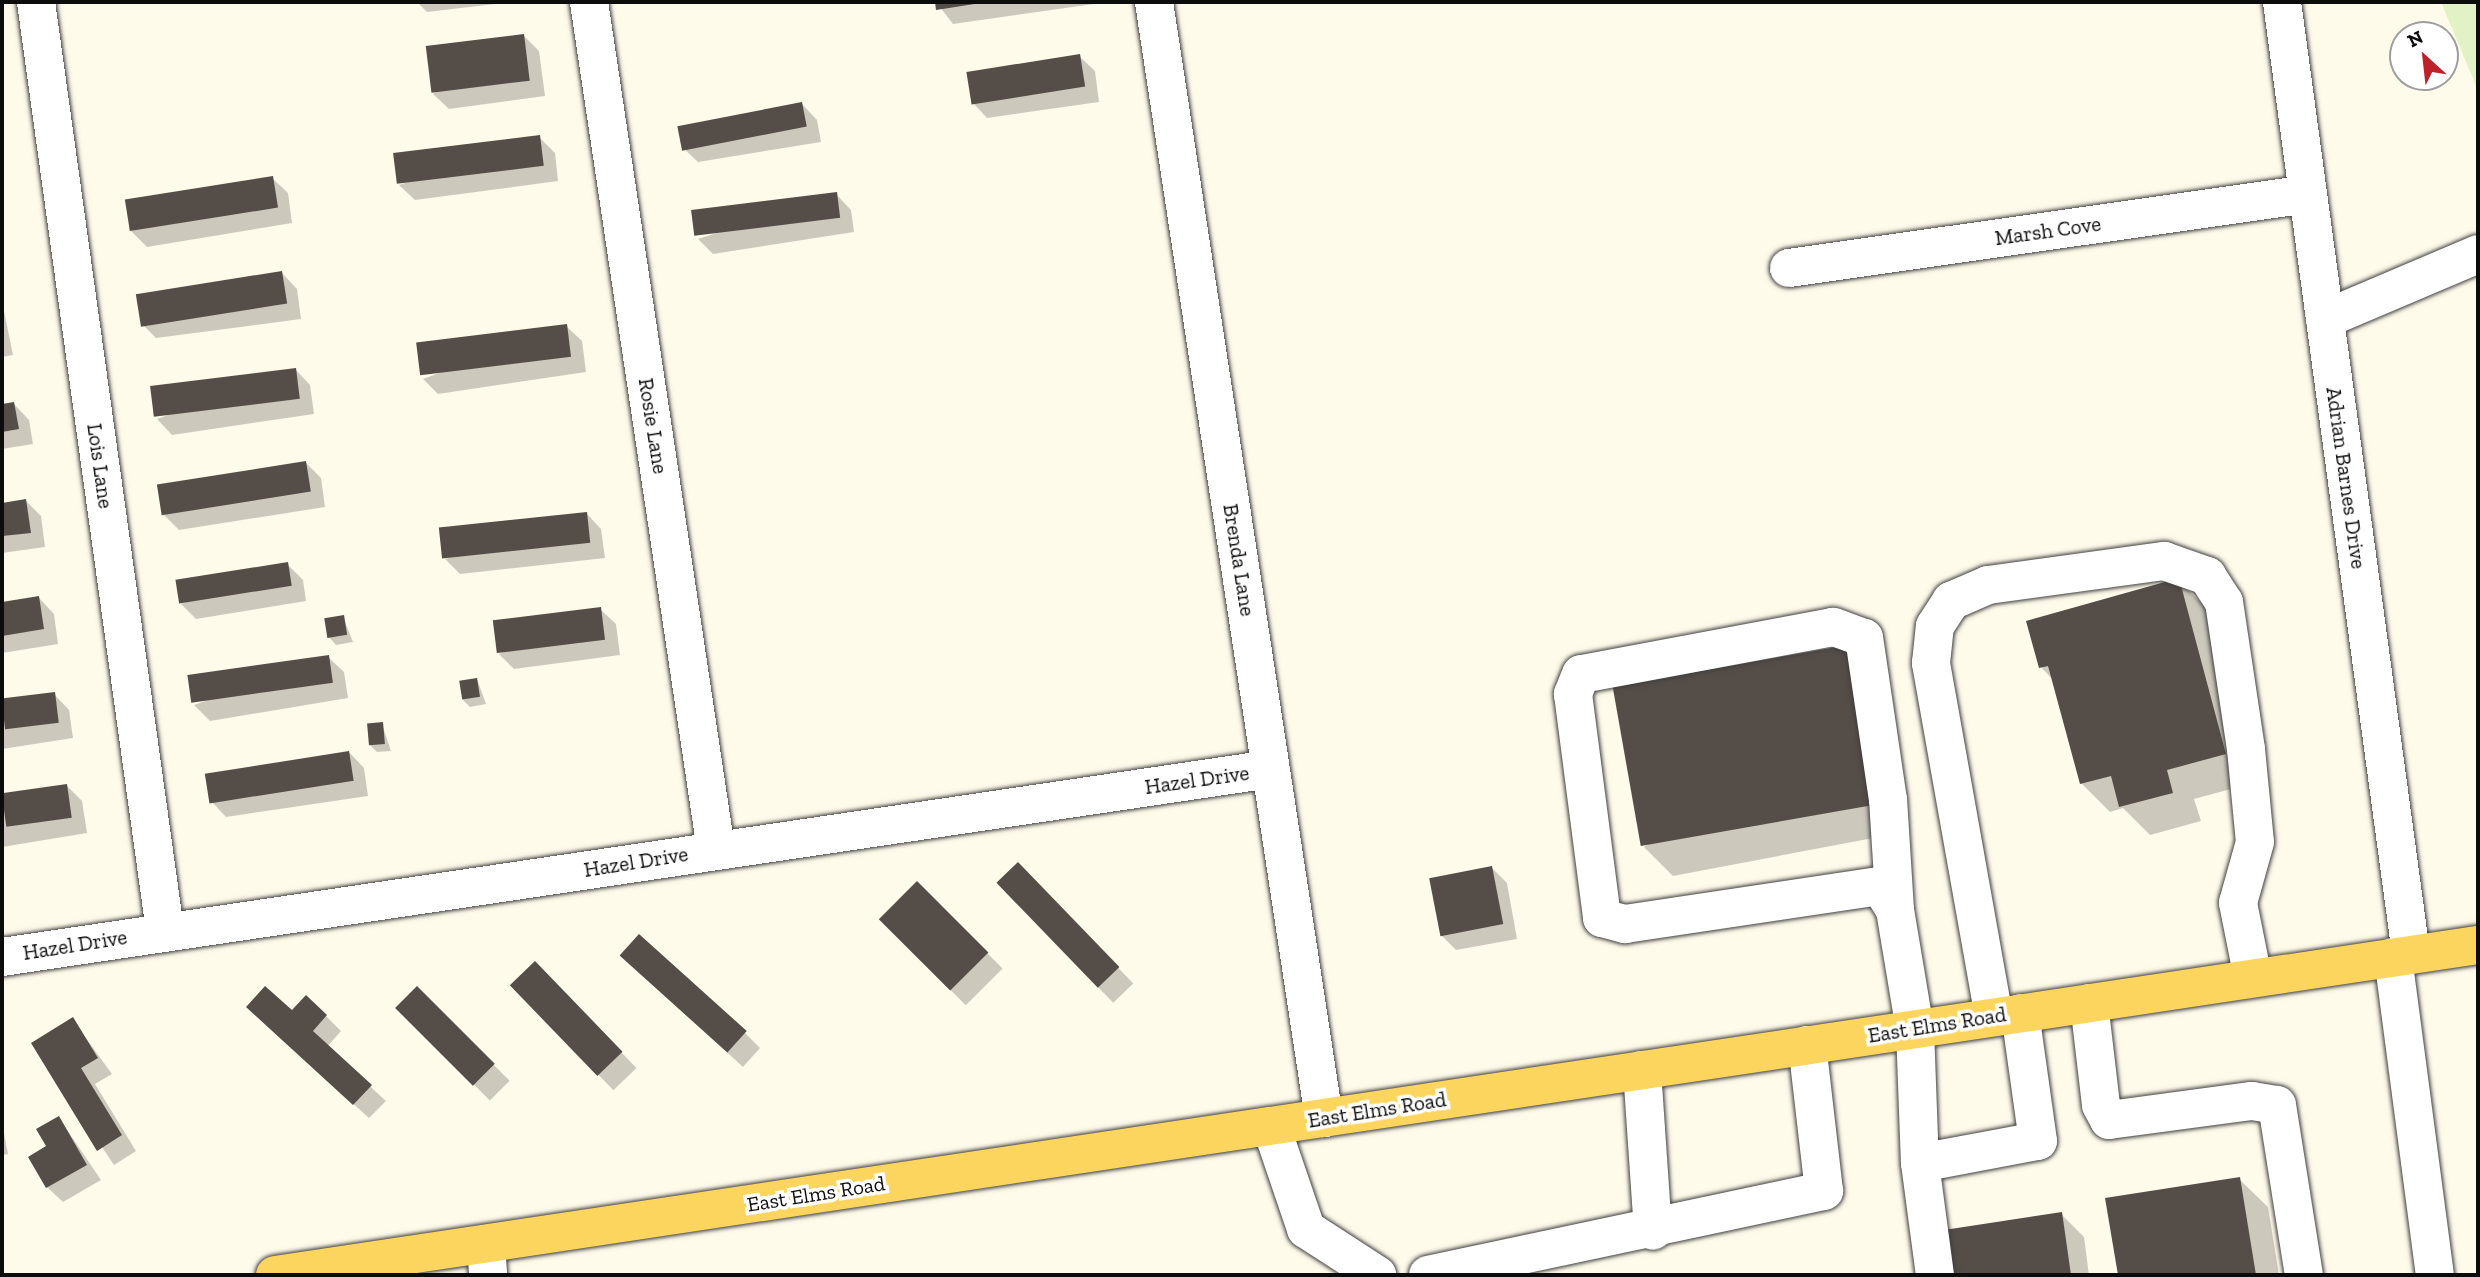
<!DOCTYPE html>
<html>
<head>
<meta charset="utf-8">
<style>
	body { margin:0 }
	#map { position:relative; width:2480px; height:1277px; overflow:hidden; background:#fffbeb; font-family:"Zilla Slab",serif }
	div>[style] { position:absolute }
	.pitch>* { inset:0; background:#e2f1c6 }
	.shadow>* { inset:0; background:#0003; transform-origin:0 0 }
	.building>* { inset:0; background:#554d48; transform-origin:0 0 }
	.roads { filter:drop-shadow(0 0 2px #3f3f3f) drop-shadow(0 0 2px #3f3f3f) }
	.minor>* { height:38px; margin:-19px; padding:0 19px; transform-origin:19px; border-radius:19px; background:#fff }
	.major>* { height:38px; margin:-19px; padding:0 19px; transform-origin:19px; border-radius:19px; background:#fcd55e }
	span { translate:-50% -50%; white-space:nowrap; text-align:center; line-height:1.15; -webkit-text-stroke:7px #fff; paint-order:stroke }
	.street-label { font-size:21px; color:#0c0c0c }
	.frame { position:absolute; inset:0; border:4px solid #0c0c0c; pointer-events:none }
	.north { position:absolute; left:2389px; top:21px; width:70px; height:70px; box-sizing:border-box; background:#fff; border:2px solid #9e9e9e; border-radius:50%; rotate:333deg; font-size:19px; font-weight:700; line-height:28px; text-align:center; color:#0c0c0c }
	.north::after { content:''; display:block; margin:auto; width:24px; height:32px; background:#bf212a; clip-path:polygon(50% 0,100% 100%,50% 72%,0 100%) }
</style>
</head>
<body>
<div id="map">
	<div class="pitch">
		<i style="clip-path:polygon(2441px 2px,2478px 2px,2478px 91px)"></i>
	</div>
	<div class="shadow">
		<i style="clip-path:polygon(417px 2px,512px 2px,427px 12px)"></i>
		<i style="clip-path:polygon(936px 2px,1093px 2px,1094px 4px,953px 24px)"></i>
		<i style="clip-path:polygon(524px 36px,539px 51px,545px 96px,449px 109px,433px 94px)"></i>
		<i style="clip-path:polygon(1079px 56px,1095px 71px,1099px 102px,987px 118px,972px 102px)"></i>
		<i style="clip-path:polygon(802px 104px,817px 120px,821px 142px,698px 162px,682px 147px)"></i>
		<i style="clip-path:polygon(539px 137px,555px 153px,558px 181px,415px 200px,399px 185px)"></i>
		<i style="clip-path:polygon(272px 178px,288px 193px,292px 223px,147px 247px,131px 231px)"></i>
		<i style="clip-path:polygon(836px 194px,851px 210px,854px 232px,713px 254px,698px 239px)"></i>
		<i style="clip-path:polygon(282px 273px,297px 289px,301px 319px,156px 338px,141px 323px)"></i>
		<i style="clip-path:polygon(2px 301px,13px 355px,2px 357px)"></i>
		<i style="clip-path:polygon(566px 326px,582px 341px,586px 372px,438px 394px,423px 379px)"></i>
		<i style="clip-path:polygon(295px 369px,310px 385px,314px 414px,172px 435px,157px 419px)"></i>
		<i style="clip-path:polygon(14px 404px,29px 420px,33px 444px,2px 449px,2px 406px)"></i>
		<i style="clip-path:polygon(306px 463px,321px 478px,325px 507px,179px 530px,164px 515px)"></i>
		<i style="clip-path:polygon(26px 501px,41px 516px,45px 547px,2px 553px,2px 504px)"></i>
		<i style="clip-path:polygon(586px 513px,601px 529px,605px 558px,460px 574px,445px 559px)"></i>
		<i style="clip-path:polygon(287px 564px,303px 580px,306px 601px,196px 619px,181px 604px)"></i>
		<i style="clip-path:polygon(2178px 580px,2207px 609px,2253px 783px,2194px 799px,2201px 821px,2150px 835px,2123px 808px,2110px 812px,2081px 783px,2053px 680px,2041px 667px)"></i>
		<i style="clip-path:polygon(39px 598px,54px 614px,58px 644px,2px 653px,2px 604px)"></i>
		<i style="clip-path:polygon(600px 609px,616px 624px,620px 655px,514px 669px,499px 654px)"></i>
		<i style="clip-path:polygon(343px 617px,353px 642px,336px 645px,329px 637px)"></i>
		<i style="clip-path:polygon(328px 657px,344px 672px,348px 698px,210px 721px,194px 705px)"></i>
		<i style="clip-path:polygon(1876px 676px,1905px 832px,1673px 876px,1644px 847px)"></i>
		<i style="clip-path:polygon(477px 679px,486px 704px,470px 707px,463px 700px)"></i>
		<i style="clip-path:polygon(54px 694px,69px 710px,73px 738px,2px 749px,2px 702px)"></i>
		<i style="clip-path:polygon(382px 724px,391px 751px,377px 752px,370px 745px)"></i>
		<i style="clip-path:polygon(349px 752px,364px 768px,368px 796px,226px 817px,211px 801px)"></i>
		<i style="clip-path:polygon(67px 786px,82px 801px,87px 833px,2px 847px,2px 796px)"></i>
		<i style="left:1018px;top:864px;width:166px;height:28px;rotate:46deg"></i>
		<i style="clip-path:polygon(1492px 868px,1507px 883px,1517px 939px,1456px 950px,1441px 935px)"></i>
		<i style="left:917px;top:883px;width:121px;height:52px;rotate:45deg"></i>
		<i style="left:535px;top:963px;width:146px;height:32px;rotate:46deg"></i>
		<i style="clip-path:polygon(637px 970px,745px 1033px,760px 1048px,743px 1067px)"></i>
		<i style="left:417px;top:988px;width:131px;height:28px;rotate:45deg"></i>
		<i style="clip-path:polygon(292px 1013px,326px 1016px,341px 1031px,327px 1047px,386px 1101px,369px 1118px,263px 1022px)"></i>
		<i style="clip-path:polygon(72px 1019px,112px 1074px,95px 1084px,136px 1151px,114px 1165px,33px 1044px)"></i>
		<i style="clip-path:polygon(59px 1118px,101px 1180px,63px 1202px,47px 1187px,49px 1147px)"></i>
		<i style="clip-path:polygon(2px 1123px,8px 1154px,2px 1155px)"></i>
		<i style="clip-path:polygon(2239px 1179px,2268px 1207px,2279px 1275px,2119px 1275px,2107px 1200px)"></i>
		<i style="clip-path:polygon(2061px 1214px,2084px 1237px,2089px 1275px,1952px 1275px)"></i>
	</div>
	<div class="building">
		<i style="clip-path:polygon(935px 2px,981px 2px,981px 3px,936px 10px)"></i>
		<i style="left:524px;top:34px;width:47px;height:99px;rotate:83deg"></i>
		<i style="left:1080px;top:54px;width:33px;height:115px;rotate:81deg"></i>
		<i style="left:802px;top:102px;width:25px;height:127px;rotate:79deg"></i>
		<i style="left:540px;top:135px;width:31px;height:148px;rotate:83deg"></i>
		<i style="left:273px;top:176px;width:32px;height:150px;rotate:81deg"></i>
		<i style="left:837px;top:192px;width:26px;height:147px;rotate:83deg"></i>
		<i style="left:282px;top:271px;width:33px;height:148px;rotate:81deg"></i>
		<i style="left:567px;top:324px;width:33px;height:152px;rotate:83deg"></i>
		<i style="left:296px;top:368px;width:31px;height:147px;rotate:83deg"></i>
		<i style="clip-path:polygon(14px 402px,19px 429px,2px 432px,2px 404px)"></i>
		<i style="left:306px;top:461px;width:31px;height:151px;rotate:81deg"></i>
		<i style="clip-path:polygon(26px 499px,31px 533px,2px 536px,2px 503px)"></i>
		<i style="left:587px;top:512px;width:31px;height:149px;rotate:84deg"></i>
		<i style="left:288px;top:562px;width:24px;height:114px;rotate:81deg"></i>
		<i style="clip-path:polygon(2179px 578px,2226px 754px,2167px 770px,2173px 793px,2119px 807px,2111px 776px,2080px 784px,2048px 666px,2039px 668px,2026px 621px)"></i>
		<i style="clip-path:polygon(39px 596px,44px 629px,2px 636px,2px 602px)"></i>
		<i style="left:601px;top:607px;width:33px;height:109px;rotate:83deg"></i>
		<i style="left:344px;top:615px;width:20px;height:20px;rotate:81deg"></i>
		<i style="left:1848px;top:645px;width:162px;height:239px;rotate:80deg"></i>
		<i style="left:329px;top:655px;width:28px;height:143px;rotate:82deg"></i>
		<i style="left:477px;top:678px;width:19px;height:18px;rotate:81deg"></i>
		<i style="left:55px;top:692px;width:31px;height:54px;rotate:83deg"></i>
		<i style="left:383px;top:722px;width:22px;height:16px;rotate:85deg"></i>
		<i style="left:349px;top:751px;width:30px;height:146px;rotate:81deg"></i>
		<i style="left:67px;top:784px;width:34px;height:66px;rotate:82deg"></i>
		<i style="left:1018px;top:862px;width:146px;height:30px;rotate:46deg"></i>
		<i style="left:1492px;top:866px;width:59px;height:64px;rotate:79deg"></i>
		<i style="left:917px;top:881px;width:101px;height:54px;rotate:45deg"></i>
		<i style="left:639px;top:934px;width:145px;height:29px;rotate:42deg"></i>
		<i style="left:535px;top:961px;width:126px;height:35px;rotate:46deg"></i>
		<i style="clip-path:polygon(265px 986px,292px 1010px,306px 995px,327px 1015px,313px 1031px,372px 1085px,353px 1105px,246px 1007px)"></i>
		<i style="left:417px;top:986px;width:110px;height:31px;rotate:45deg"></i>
		<i style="clip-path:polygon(73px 1017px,98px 1058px,81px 1068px,122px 1135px,97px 1151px,31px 1043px)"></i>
		<i style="clip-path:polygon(59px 1116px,87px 1165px,46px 1188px,28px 1157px,46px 1146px,36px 1129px)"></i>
		<i style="clip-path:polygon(2240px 1177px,2256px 1275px,2118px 1275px,2105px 1198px)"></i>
		<i style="clip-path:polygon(2062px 1212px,2071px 1275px,1951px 1275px,1944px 1230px)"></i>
	</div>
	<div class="roads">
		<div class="minor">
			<i style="left:36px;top:2px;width:938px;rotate:82.09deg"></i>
			<i style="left:589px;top:2px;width:857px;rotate:81.48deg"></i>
			<i style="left:1154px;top:2px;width:1129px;rotate:81.34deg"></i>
			<i style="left:2282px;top:2px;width:961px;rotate:82.28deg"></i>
			<i style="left:1789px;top:268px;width:524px;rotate:-8.11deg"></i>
			<i style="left:2325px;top:319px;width:166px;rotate:-23deg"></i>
			<i style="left:1895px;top:910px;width:110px;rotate:-93.6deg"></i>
			<i style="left:1888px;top:800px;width:164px;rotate:-98.4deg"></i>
			<i style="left:1864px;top:638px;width:33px;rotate:-160deg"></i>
			<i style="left:1833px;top:627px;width:256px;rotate:169.4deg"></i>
			<i style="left:1581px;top:674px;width:22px;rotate:112deg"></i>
			<i style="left:1573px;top:694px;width:226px;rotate:82.6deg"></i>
			<i style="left:1602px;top:918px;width:24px;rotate:15deg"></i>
			<i style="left:1625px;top:924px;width:258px;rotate:-8.5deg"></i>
			<i style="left:1880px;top:886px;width:28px;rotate:58deg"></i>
			<i style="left:1895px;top:910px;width:121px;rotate:80.5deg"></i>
			<i style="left:1915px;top:1029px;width:134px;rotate:87.9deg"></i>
			<i style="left:1920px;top:1163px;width:120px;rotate:-10.6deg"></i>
			<i style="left:2038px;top:1141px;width:129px;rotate:-98deg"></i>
			<i style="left:2px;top:957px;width:1282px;rotate:-8.43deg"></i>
			<i style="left:2393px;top:957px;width:321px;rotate:82.5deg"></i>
			<i style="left:2089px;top:1003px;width:103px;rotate:83.3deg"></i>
			<i style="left:2101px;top:1105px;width:17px;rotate:62deg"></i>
			<i style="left:2109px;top:1120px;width:144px;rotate:-7.6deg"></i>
			<i style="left:2252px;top:1101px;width:25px;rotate:9deg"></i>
			<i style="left:2277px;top:1105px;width:172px;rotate:81deg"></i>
			<i style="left:1994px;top:1017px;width:360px;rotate:-100.1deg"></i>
			<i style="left:1931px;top:663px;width:37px;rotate:-84deg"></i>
			<i style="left:1935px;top:626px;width:30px;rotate:-57deg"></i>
			<i style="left:1951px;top:601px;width:40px;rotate:-23.4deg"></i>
			<i style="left:1988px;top:585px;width:178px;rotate:-7.8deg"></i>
			<i style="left:2164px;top:561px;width:46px;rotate:19.2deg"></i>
			<i style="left:2207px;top:576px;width:31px;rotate:57deg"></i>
			<i style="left:2224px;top:602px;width:149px;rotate:81.5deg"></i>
			<i style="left:2246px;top:749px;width:93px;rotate:84.5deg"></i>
			<i style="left:2255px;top:842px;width:63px;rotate:105.6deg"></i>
			<i style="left:2238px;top:903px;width:76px;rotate:78.7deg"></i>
			<i style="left:1642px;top:1070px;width:161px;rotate:86.1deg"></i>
			<i style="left:1271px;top:1126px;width:109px;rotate:71.2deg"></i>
			<i style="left:1306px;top:1229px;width:85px;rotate:32.9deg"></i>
			<i style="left:1920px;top:1163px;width:113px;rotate:82.4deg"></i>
			<i style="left:486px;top:1244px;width:31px;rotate:86deg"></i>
			<i style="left:1428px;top:1275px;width:405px;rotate:-12deg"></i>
			<i style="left:1824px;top:1191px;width:147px;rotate:-96.6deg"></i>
		</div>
		<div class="major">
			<i style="left:275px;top:1275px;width:2228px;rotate:-8.52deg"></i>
		</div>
	</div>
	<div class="street-label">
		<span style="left:2048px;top:231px;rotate:-8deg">Marsh Cove</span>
		<span style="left:653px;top:426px;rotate:81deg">Rosie Lane</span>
		<span style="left:100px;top:466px;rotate:82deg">Lois Lane</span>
		<span style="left:2346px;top:478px;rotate:82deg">Adrian Barnes Drive</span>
		<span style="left:1239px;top:560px;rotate:81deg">Brenda Lane</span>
		<span style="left:1197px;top:780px;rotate:-8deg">Hazel Drive</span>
		<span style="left:636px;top:862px;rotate:-9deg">Hazel Drive</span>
		<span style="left:75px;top:945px;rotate:-9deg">Hazel Drive</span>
		<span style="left:1937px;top:1025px;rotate:-9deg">East Elms Road</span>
		<span style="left:1377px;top:1110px;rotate:-9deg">East Elms Road</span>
		<span style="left:816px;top:1194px;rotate:-9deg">East Elms Road</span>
	</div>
	<div class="frame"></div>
	<div class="north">N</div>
</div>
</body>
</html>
